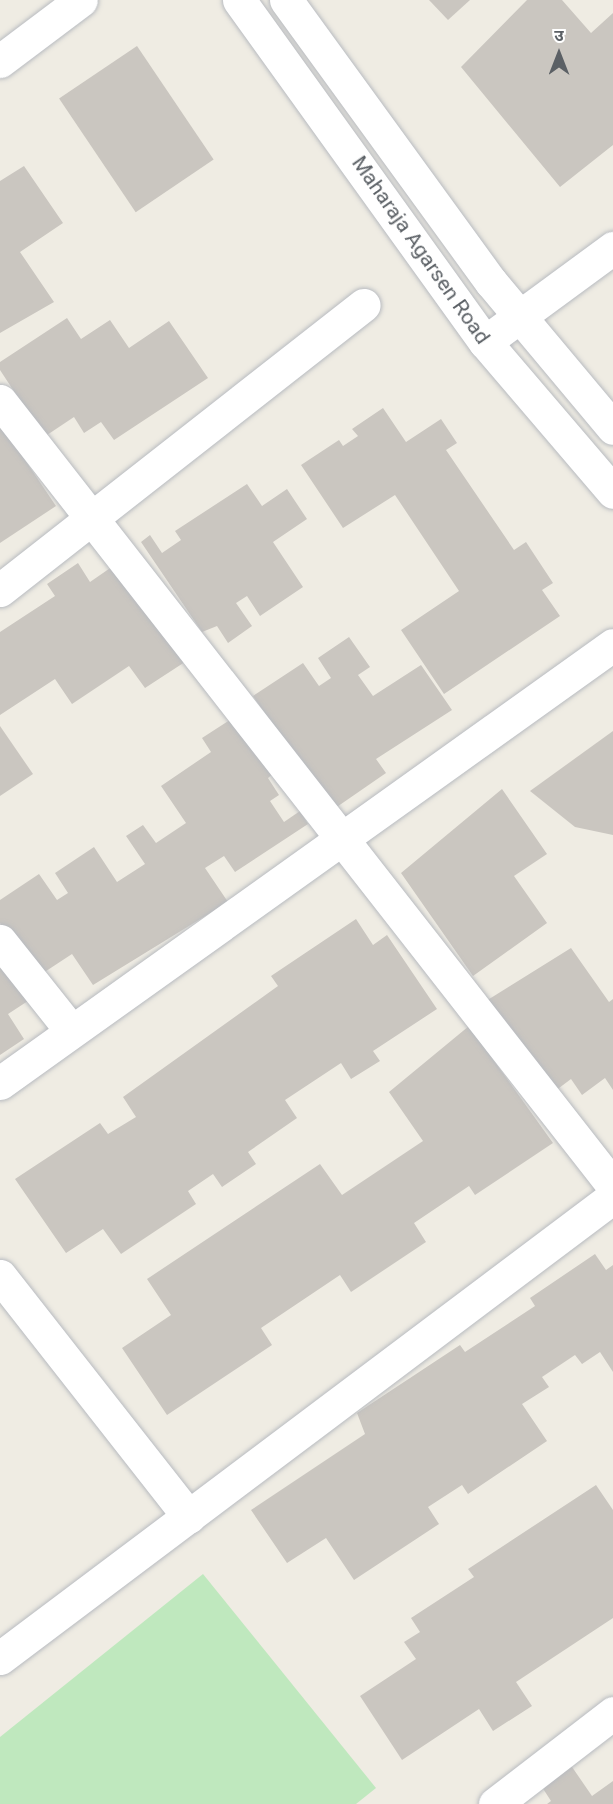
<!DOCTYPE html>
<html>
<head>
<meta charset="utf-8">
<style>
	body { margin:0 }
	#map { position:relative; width:613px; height:1804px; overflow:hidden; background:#efece3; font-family:Roboto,"Noto Sans Devanagari",sans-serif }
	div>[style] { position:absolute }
	.green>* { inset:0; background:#bfe8be }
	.building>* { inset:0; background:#cac6c0; transform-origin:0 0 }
	.roads { filter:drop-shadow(0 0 2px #b8bbc0) drop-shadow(0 0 2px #b8bbc0) }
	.minor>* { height:33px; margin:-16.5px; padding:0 16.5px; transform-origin:16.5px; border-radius:16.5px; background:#fff }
	.tertiary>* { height:33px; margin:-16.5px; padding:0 16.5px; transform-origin:16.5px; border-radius:16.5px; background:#fff }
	span { translate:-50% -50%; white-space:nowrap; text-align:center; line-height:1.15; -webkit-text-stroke:5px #fff; paint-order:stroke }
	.street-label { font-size:21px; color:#5b6065 }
	.north { position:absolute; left:529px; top:24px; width:60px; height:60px; -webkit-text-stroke:4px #fff; paint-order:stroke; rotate:0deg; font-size:16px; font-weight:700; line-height:24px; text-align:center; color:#5b6065 }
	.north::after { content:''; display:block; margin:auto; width:21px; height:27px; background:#5b6065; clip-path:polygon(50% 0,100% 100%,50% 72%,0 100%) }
</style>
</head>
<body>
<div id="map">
	<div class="green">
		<i style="clip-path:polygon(203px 1574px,376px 1788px,356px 1804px,0 1804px,0 1737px)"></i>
	</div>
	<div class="building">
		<i style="clip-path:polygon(429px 0,470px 0,448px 20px)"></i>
		<i style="clip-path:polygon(527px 0,562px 0,591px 33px,613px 13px,613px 145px,560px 187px,461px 67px)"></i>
		<i style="left:137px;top:46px;width:137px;height:94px;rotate:56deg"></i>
		<i style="clip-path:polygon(24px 166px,63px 223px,20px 252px,54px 302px,0 333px,0 181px)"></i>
		<i style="clip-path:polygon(67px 318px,81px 339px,110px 320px,129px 348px,169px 321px,208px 378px,114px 440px,101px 422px,84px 433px,74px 417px,44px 437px,0 370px,0 362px)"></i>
		<i style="clip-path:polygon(383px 408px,406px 442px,441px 419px,457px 443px,446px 450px,514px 550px,526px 542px,553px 583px,542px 590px,560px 616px,444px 694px,401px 630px,459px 591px,395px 495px,343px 528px,301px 465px,339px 440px,343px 446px,358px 436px,352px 429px)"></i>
		<i style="clip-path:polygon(0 423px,56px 506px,0 543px)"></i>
		<i style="clip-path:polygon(247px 484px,262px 506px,287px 489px,307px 519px,273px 542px,303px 587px,260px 616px,247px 596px,236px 603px,252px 626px,228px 643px,217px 626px,202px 632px,141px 542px,150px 535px,162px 553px,181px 540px,175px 531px)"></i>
		<i style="clip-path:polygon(78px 563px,90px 582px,116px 564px,191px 658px,145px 688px,129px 666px,72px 704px,55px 679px,0 715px,0 632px,55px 596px,47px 584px)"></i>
		<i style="clip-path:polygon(349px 637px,370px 667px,358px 675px,373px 696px,421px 665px,452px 710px,376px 759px,386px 773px,331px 811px,253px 696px,303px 663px,319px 686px,331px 678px,318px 658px)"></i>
		<i style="clip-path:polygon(236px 716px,274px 773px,268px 778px,279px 795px,270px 801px,284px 822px,300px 811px,308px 824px,235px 872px,224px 856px,205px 868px,228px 902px,93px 985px,72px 954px,37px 977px,0 923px,0 900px,39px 874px,57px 900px,68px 893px,55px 873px,94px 847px,117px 882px,145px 864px,126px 836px,143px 825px,156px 843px,186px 823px,161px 786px,211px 752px,202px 738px)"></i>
		<i style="clip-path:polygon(0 726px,33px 774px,0 796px)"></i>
		<i style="clip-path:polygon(613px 731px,613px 835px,575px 827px,530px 791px)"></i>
		<i style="clip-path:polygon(502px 789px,547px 854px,514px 876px,547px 923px,473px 976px,401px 873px)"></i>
		<i style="clip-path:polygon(356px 919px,373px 945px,387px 935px,437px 1009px,373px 1051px,380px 1061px,351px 1079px,341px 1063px,285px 1100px,297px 1118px,248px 1152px,256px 1164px,222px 1187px,213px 1174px,188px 1191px,196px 1204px,121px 1254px,103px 1229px,66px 1253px,15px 1179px,100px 1123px,108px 1134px,136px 1117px,123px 1097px,278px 986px,271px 976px)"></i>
		<i style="clip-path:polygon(571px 948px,609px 1002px,613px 999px,613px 1090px,605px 1078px,582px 1095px,571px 1079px,555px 1091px,486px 1001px)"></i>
		<i style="clip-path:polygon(0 954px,31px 999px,8px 1014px,24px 1039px,0 1055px)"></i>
		<i style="clip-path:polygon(469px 1026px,553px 1143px,475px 1195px,469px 1186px,414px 1223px,426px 1242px,351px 1292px,340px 1275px,261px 1328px,272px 1345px,167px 1415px,122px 1348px,171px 1315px,147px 1279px,320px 1164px,342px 1195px,423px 1141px,389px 1092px)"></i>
		<i style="clip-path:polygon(595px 1254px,606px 1270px,613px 1265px,613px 1372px,600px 1352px,582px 1364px,575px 1355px,542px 1377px,549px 1387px,522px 1404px,547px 1441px,468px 1494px,462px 1485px,428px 1507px,439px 1524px,354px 1580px,326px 1538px,287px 1563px,251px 1510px,365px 1434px,357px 1413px,460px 1345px,465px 1352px,535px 1306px,530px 1298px)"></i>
		<i style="clip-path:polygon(596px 1485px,613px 1510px,613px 1618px,516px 1682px,532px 1706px,493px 1731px,479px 1709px,402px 1760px,360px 1696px,416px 1659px,404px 1642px,420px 1632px,411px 1618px,474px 1577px,468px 1569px)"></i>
		<i style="clip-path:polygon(570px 1764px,592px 1796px,613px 1781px,613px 1804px,547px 1804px,551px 1801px,540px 1784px)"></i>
	</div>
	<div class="roads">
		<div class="minor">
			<i style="left:0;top:61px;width:101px;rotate:-37deg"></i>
			<i style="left:485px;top:342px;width:159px;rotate:-36.3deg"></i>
			<i style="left:0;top:401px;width:996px;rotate:52.01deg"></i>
			<i style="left:0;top:590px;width:462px;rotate:-38.1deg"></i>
			<i style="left:0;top:941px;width:112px;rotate:51.5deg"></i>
			<i style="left:0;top:1083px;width:753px;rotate:-35.55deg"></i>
			<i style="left:0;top:1276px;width:306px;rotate:51.9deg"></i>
			<i style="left:0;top:1658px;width:767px;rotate:-36.94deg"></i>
			<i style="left:495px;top:1804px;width:149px;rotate:-37.6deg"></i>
		</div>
		<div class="tertiary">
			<i style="left:239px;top:0;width:421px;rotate:54.3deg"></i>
			<i style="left:485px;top:342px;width:197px;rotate:49.5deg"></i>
			<i style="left:286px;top:0;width:349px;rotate:54deg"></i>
			<i style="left:491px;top:282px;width:190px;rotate:50.1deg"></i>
		</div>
	</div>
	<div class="street-label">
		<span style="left:421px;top:250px;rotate:55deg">Maharaja Agarsen Road</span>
	</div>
	<div class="north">उ</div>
</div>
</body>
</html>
